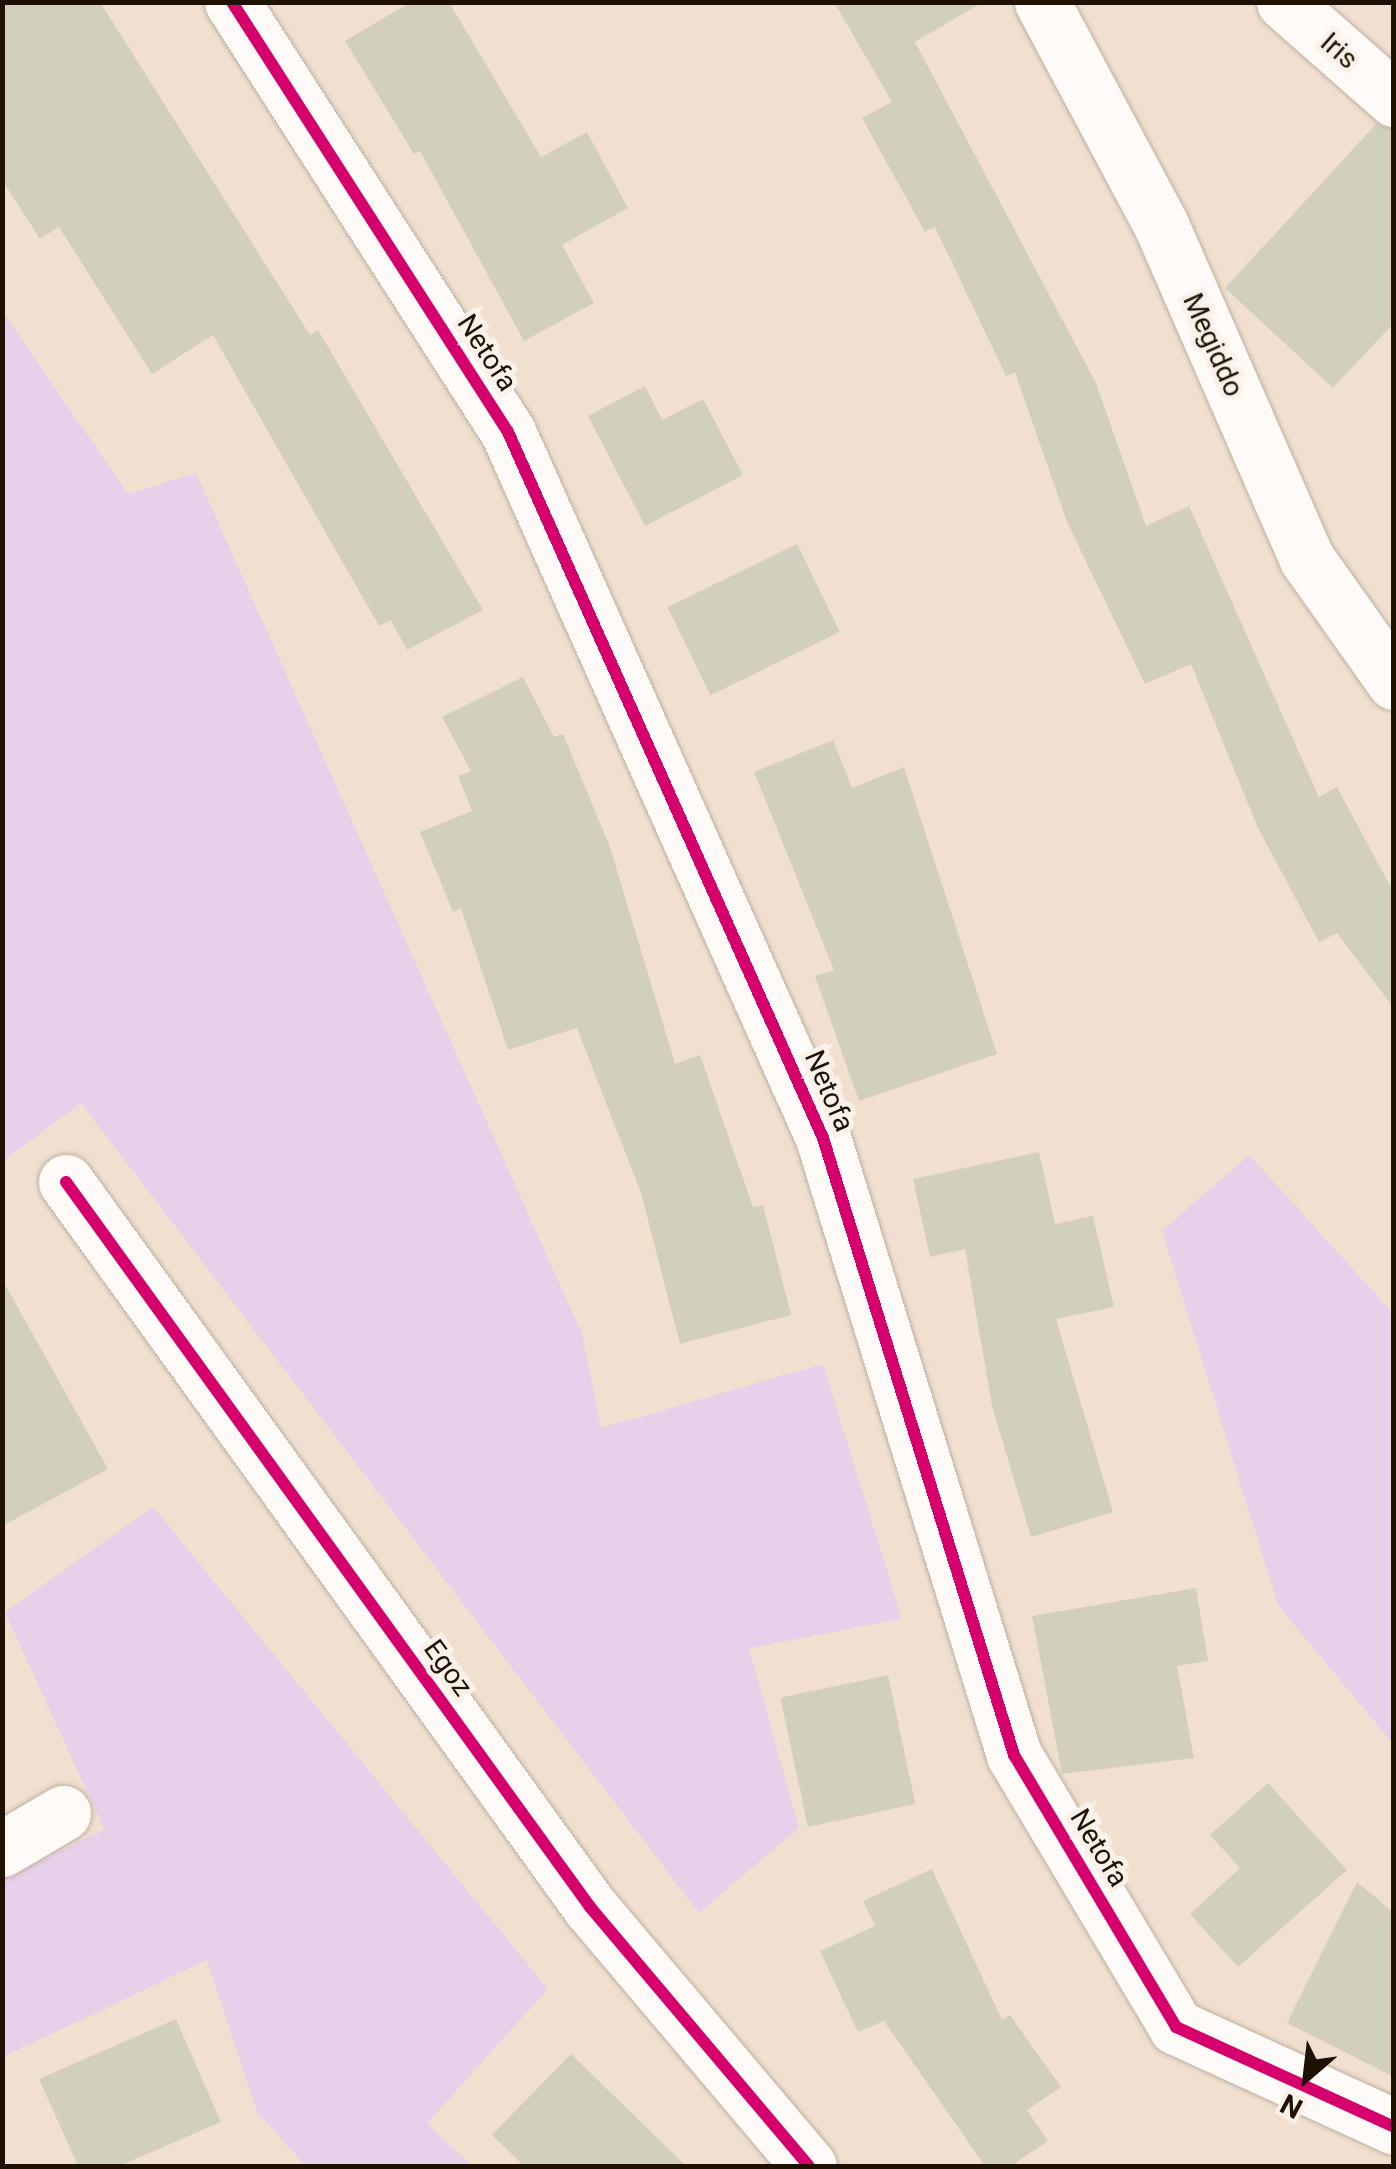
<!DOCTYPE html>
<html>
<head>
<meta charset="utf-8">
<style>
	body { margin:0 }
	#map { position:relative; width:1396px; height:2169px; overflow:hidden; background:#f1e0cf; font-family:Roboto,sans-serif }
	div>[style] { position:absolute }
	.green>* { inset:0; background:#e7d0e9 }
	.building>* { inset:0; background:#d3cfbf; transform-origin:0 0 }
	.roads { filter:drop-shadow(0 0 2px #bdafa0) drop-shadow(0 0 2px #bdafa0) }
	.street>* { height:55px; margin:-27.5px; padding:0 27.5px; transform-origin:27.5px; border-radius:27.5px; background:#fdfaf8 }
	.cycleway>* { height:12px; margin:-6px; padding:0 6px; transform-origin:6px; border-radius:6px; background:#d6006c }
	span { translate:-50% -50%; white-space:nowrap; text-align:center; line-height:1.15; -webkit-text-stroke:10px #faf2ea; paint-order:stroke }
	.street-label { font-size:28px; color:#1f1205 }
	.frame { position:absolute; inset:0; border:5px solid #1f1205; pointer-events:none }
	.north { position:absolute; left:1256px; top:2029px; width:100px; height:100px; -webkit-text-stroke:8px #faf2ea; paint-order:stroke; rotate:208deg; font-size:28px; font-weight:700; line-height:40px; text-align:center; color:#1f1205 }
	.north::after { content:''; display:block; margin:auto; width:35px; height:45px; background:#1f1205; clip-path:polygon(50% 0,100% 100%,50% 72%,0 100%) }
</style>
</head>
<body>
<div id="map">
	<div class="green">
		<i style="clip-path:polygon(2px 311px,128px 494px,196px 473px,582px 1334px,601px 1428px,823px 1364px,902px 1619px,749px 1648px,799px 1828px,699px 1913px,81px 1103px,3px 1161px)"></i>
		<i style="clip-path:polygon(1249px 1155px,1393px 1313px,1393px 1744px,1278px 1605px,1162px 1231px)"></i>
		<i style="clip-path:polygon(153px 1507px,548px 1989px,427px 2123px,472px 2166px,306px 2166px,257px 2112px,207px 1960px,3px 2057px,3px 1879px,104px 1829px,5px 1612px)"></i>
	</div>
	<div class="building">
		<i style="clip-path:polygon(2px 2px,100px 2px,310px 335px,318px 330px,483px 610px,407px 650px,391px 620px,379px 626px,213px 335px,152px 374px,59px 227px,40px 239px,2px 180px)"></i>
		<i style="clip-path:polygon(411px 2px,449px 2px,541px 157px,587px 132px,628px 208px,562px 245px,594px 303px,524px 341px,420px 151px,414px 154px,345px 41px)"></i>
		<i style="clip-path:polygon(834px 2px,983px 2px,915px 42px,1096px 383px,1146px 526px,1189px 506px,1319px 797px,1337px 787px,1394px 893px,1394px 1008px,1337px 933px,1319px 942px,1258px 828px,1191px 664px,1145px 684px,1067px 522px,1015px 372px,1006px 376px,935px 227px,925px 232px,862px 118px,892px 102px)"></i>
		<i style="clip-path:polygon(1376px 124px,1394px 129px,1394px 323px,1333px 388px,1225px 288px)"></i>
		<i style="clip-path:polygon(645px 386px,662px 420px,703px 399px,743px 475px,645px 526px,588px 416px)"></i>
		<i style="left:797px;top:544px;width:98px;height:144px;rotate:64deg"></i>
		<i style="clip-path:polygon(523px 677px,554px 737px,563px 734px,610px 847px,675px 1064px,700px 1055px,753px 1207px,763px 1205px,791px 1315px,680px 1344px,641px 1193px,577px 1028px,508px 1050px,461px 908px,453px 912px,420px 832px,472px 811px,458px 776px,471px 771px,442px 717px)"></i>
		<i style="clip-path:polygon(833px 740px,852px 788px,904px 767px,997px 1054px,859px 1101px,815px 976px,834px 970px,754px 772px)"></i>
		<i style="clip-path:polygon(1039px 1152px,1055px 1224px,1093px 1216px,1114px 1307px,1056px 1319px,1113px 1512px,1031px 1537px,992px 1406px,965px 1249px,930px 1257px,913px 1179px)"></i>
		<i style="clip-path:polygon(2px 1279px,108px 1469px,2px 1526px)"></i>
		<i style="clip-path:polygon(1196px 1588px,1208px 1661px,1177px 1666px,1194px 1758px,1062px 1774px,1032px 1616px)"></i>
		<i style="left:888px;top:1675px;width:132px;height:110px;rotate:78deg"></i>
		<i style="clip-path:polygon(1268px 1783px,1347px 1870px,1238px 1967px,1190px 1914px,1240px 1868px,1210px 1835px)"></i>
		<i style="clip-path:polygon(932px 1869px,1002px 2020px,1010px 2015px,1061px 2087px,1027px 2110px,1048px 2141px,1011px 2166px,985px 2166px,884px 2021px,858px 2032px,820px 1951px,875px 1926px,863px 1901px)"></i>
		<i style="clip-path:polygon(1357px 1882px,1394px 1913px,1394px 2077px,1287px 2023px)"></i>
		<i style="clip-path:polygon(176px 2019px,221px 2122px,119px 2166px,78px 2166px,39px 2079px)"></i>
		<i style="clip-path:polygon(571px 2054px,686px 2166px,524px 2166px,492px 2135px)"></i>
	</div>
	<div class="roads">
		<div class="street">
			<i style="left:232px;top:2px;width:511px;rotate:57.31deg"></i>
			<i style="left:508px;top:432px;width:773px;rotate:65.95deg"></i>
			<i style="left:823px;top:1138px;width:646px;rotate:72.8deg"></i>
			<i style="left:1014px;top:1755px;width:317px;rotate:59.2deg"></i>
			<i style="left:1176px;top:2027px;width:240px;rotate:24.6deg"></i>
			<i style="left:1042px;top:2px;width:253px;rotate:61.9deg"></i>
			<i style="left:1161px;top:225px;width:365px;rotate:66.4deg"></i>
			<i style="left:1307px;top:559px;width:151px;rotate:54.7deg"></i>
			<i style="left:1284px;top:2px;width:147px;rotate:41.4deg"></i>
			<i style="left:66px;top:1182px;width:895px;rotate:54.14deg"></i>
			<i style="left:590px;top:1907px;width:339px;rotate:49.8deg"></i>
			<i style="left:2px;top:1849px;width:71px;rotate:-30.5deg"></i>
		</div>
	</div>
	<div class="cycleway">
		<i style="left:232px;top:2px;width:511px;rotate:57.31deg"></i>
		<i style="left:508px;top:432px;width:773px;rotate:65.95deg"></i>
		<i style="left:823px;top:1138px;width:646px;rotate:72.8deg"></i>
		<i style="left:1014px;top:1755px;width:317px;rotate:59.2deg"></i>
		<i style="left:1176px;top:2027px;width:240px;rotate:24.6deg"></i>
		<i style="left:66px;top:1182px;width:895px;rotate:54.14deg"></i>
		<i style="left:590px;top:1907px;width:339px;rotate:49.8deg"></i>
	</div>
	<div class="street-label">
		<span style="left:1339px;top:51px;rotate:41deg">Iris</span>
		<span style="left:1213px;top:345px;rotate:66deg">Megiddo</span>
		<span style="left:487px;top:353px;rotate:57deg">Netofa</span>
		<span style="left:829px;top:1091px;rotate:67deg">Netofa</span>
		<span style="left:448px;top:1668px;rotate:54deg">Egoz</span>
		<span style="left:1099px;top:1848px;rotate:59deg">Netofa</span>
	</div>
	<div class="frame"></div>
	<div class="north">N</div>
</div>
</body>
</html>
